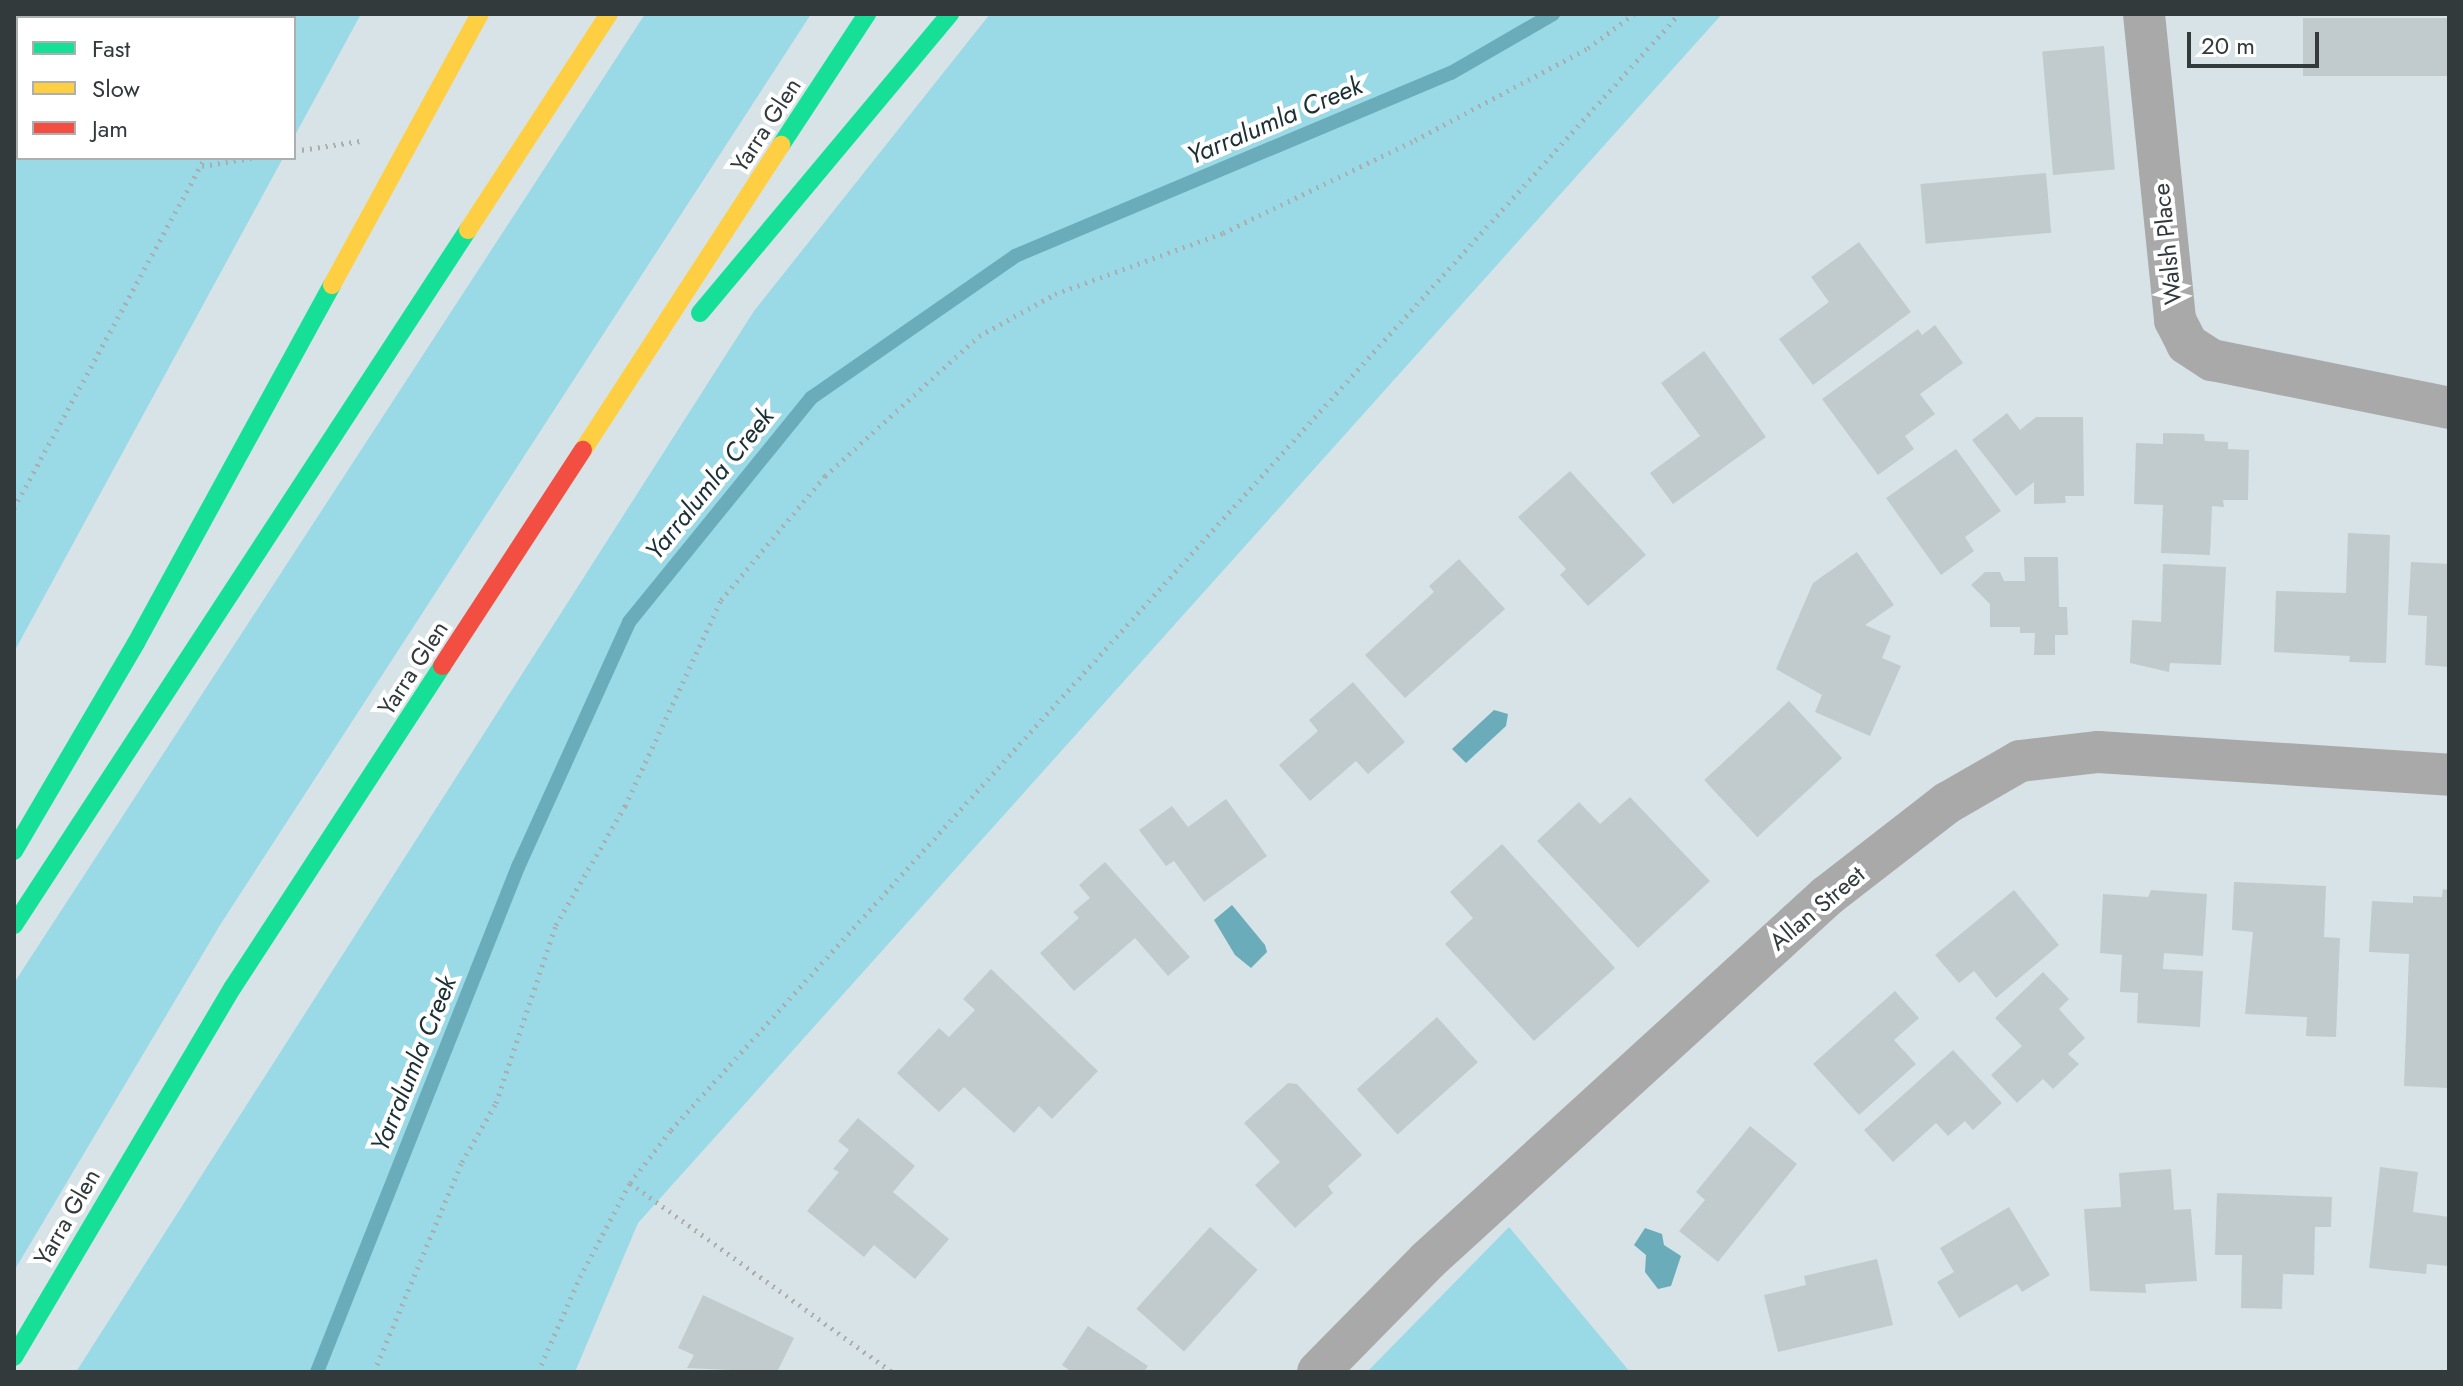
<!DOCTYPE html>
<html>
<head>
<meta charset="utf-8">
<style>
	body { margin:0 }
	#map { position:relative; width:2463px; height:1386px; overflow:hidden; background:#d7e3e6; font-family:Jost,sans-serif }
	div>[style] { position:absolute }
	.green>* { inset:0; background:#9ad9e6 }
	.water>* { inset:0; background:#6aacba }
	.stream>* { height:14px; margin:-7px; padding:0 7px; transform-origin:7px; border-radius:7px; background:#6aacba }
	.building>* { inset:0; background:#c1cbce; transform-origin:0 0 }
	.path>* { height:5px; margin-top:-2.5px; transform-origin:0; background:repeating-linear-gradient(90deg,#acadae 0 2px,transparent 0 8px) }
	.street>* { height:42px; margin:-21px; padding:0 21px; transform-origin:21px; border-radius:21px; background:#aaa9aa }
	.fast>* { height:18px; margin:-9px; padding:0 9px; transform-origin:9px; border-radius:9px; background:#16e098 }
	.slow>* { height:18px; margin:-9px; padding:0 9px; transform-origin:9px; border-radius:9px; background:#ffcf43 }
	.jam>* { height:18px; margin:-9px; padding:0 9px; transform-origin:9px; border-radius:9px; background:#f24e42 }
	span { translate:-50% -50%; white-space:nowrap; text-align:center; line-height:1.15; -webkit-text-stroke:8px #fff; paint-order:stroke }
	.street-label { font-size:24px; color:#323a3c }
	.water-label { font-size:26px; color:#1b3035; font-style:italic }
	.frame { position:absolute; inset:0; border:16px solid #323a3c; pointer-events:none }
	.legend { position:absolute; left:16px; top:16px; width:280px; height:144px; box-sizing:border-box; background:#fff; border:2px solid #adb0b1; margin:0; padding:10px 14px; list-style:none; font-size:24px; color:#323a3c }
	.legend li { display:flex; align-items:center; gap:16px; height:40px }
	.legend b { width:40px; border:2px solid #adb0b1 }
	.scale { position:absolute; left:2187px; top:32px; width:132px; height:36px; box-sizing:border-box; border:4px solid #323a3c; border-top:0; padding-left:10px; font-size:24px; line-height:28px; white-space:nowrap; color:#323a3c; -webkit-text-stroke:6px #fff; paint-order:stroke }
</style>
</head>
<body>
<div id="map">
	<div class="green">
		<i style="clip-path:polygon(14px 14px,361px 14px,294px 137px,294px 18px,18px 18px,18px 158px,283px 158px,14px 652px)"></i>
		<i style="clip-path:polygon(645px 14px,811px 14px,220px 925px,14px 1271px,14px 983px)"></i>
		<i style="clip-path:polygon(990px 14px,1722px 14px,638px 1223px,575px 1372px,76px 1372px,754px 311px)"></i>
		<i style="clip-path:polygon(1509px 1227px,1630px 1372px,1367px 1372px)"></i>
	</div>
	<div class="water">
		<i style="clip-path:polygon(1494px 710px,1508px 714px,1506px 726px,1466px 763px,1452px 749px)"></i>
		<i style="clip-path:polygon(1232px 905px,1265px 945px,1267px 952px,1251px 968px,1235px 955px,1214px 920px)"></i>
		<i style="clip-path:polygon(1645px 1228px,1662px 1234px,1664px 1245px,1681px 1256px,1671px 1286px,1658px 1289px,1645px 1272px,1646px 1255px,1634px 1245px)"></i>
	</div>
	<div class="stream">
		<i style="left:317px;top:1372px;width:544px;rotate:-68.3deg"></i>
		<i style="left:518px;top:867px;width:269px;rotate:-65.6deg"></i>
		<i style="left:629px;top:622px;width:289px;rotate:-50.9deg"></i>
		<i style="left:811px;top:398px;width:249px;rotate:-34.8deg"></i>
		<i style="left:1015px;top:256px;width:473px;rotate:-22.8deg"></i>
		<i style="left:1451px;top:73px;width:118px;rotate:-30deg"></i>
	</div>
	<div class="building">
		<i style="left:2449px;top:18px;width:58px;height:146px;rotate:90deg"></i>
		<i style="left:2104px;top:46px;width:124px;height:62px;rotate:85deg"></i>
		<i style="left:2046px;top:173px;width:60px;height:126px;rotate:85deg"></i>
		<i style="clip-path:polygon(1859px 242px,1911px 312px,1813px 385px,1779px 339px,1829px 302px,1811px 277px)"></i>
		<i style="clip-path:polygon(1935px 325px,1963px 363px,1920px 394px,1935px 414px,1905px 436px,1914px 449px,1878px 475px,1822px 399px,1918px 329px,1922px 335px)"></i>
		<i style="clip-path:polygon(1704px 351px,1766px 437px,1673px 504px,1650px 473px,1700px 436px,1661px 383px)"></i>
		<i style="clip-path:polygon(2007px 413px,2020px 430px,2036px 417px,2083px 417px,2084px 496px,2065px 496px,2066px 503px,2034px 504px,2034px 482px,2016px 496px,1972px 440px)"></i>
		<i style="clip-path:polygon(2163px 433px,2204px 434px,2205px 441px,2228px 442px,2228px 449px,2249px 450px,2248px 500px,2223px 500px,2224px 507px,2212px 506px,2210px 555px,2161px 553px,2163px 505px,2134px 504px,2136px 443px,2163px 444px)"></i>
		<i style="clip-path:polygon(1956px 449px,2001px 511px,1965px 537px,1974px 551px,1941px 575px,1886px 498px)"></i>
		<i style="clip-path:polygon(1570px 471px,1646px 555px,1588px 606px,1560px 575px,1566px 569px,1518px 517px)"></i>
		<i style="clip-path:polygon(2348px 533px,2390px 535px,2386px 663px,2349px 662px,2350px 656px,2274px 652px,2276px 591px,2346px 593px)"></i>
		<i style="clip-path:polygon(1857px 552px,1894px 605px,1865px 625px,1891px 636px,1882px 658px,1901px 666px,1870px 736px,1815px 712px,1822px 695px,1776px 669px,1813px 583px)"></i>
		<i style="clip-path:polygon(2024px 557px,2058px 557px,2059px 607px,2067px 607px,2068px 635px,2055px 635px,2055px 655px,2034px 655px,2035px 633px,2020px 633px,2020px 627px,1990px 627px,1990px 604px,1971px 585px,1985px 572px,2000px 572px,2004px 581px,2025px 581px)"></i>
		<i style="clip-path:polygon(1459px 559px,1505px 609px,1405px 698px,1365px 655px,1434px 592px,1429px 586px)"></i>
		<i style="clip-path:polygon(2411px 562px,2449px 564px,2449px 667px,2425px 665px,2427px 616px,2408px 615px)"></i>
		<i style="clip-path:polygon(2163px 564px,2226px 567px,2221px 665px,2170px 663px,2169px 672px,2130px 663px,2132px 620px,2161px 622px)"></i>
		<i style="clip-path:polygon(1353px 682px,1405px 742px,1368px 774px,1356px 761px,1310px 801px,1279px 765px,1318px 731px,1309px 720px)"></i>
		<i style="left:1789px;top:701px;width:78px;height:116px;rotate:47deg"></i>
		<i style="clip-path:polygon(1630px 797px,1710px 881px,1638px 948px,1537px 841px,1579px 802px,1600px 824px)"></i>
		<i style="clip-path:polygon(1226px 799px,1267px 856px,1204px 902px,1174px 861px,1166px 866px,1139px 830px,1172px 806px,1188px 827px)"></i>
		<i style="clip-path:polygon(1502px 844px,1615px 968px,1534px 1041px,1445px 944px,1473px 918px,1450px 892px)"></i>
		<i style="clip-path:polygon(1105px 862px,1190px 957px,1168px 976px,1135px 938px,1074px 991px,1040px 953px,1079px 918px,1073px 912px,1090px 898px,1079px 885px)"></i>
		<i style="clip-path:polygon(2234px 882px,2326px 886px,2324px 937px,2340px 938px,2336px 1037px,2306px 1036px,2307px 1017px,2245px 1014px,2253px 932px,2232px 930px)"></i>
		<i style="clip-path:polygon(2443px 889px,2449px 890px,2449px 1088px,2404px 1086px,2409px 954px,2369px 952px,2372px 901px,2413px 903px,2413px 896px,2442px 897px)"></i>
		<i style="clip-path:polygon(2014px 890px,2059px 945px,1996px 998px,1974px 971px,1959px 983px,1935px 955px)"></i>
		<i style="clip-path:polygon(2151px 890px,2207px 894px,2203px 956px,2164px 953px,2163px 969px,2203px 971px,2200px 1027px,2137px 1023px,2138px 993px,2120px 992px,2122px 955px,2100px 953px,2103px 894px,2148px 897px)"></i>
		<i style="clip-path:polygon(991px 969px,1098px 1071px,1052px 1119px,1039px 1106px,1014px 1133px,964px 1087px,939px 1112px,897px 1073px,939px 1028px,949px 1037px,975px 1010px,963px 999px)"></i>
		<i style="clip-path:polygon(2043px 972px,2069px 999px,2059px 1009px,2085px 1038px,2068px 1054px,2079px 1064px,2053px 1089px,2043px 1079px,2017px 1103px,1991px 1075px,2022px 1046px,1995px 1018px)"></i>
		<i style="clip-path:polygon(1895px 991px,1919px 1018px,1894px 1040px,1916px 1064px,1859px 1115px,1813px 1064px)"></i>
		<i style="left:1437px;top:1017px;width:61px;height:108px;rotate:48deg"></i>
		<i style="clip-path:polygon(1953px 1050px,2002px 1103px,1973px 1130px,1965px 1121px,1948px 1136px,1936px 1123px,1893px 1162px,1864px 1130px)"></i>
		<i style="clip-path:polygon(1288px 1083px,1297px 1084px,1362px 1155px,1328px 1186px,1333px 1193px,1295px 1228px,1255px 1185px,1280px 1162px,1244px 1123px)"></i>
		<i style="clip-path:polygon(858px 1118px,915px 1166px,893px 1192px,949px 1239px,915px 1279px,874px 1245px,864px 1257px,807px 1211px,839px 1172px,833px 1169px,849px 1150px,838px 1141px)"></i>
		<i style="clip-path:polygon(1750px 1126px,1797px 1164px,1718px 1262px,1679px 1231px,1705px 1200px,1696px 1192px)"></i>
		<i style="clip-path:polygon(2380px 1167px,2418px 1172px,2413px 1212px,2449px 1217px,2449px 1266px,2427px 1264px,2426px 1274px,2369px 1268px)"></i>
		<i style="clip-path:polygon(2171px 1169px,2174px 1210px,2191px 1209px,2197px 1281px,2145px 1284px,2146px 1293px,2090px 1291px,2084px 1209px,2121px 1207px,2119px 1173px)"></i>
		<i style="clip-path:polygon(2217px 1193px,2332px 1197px,2331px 1227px,2315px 1227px,2314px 1275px,2283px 1274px,2282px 1309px,2241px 1308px,2242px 1255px,2215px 1255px)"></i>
		<i style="clip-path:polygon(2009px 1207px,2050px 1275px,2022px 1292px,2017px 1284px,1959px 1318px,1937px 1282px,1954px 1272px,1940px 1248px)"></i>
		<i style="left:1210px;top:1227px;width:64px;height:110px;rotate:42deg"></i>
		<i style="clip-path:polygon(1877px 1259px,1893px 1325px,1778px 1352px,1764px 1295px,1806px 1285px,1804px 1276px)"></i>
		<i style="clip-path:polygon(703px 1295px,794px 1338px,777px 1372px,687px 1368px,694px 1355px,678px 1348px)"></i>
		<i style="clip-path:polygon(1088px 1326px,1148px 1366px,1144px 1372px,1072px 1372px,1062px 1365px)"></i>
	</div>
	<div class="path">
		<i style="left:275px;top:18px;width:4px;rotate:-63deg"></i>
		<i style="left:294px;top:151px;width:67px;rotate:-8.6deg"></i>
		<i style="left:202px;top:166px;width:50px;rotate:-9.3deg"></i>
		<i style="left:14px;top:508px;width:399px;rotate:-61.4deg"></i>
		<i style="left:630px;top:1183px;width:323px;rotate:35.8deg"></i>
		<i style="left:374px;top:1372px;width:228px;rotate:-67.3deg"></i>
		<i style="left:462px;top:1162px;width:68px;rotate:-60deg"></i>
		<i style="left:496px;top:1103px;width:188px;rotate:-71.4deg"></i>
		<i style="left:556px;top:925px;width:138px;rotate:-59.9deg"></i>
		<i style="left:625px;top:806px;width:227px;rotate:-65deg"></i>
		<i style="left:721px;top:600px;width:162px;rotate:-50deg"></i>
		<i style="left:825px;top:476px;width:208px;rotate:-42.3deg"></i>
		<i style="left:979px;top:336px;width:87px;rotate:-28.9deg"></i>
		<i style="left:1055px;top:294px;width:179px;rotate:-20deg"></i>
		<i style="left:1223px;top:233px;width:213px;rotate:-25.8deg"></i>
		<i style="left:1415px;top:140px;width:196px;rotate:-28deg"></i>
		<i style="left:1588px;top:48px;width:57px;rotate:-36.5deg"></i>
		<i style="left:538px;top:1372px;width:104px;rotate:-66.1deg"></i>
		<i style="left:580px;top:1277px;width:106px;rotate:-62deg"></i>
		<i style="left:630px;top:1183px;width:67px;rotate:-52.3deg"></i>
		<i style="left:671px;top:1130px;width:1504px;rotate:-47.91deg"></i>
	</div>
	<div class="street">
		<i style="left:2144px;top:14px;width:308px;rotate:84.2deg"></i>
		<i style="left:2175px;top:320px;width:27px;rotate:63deg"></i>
		<i style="left:2187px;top:344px;width:30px;rotate:33deg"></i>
		<i style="left:2212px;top:360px;width:242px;rotate:11.4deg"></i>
		<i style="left:1318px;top:1372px;width:157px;rotate:-45.5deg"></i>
		<i style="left:1428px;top:1260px;width:540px;rotate:-42.37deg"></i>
		<i style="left:1827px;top:896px;width:152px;rotate:-37.8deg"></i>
		<i style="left:1947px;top:803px;width:84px;rotate:-29.9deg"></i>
		<i style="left:2020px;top:761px;width:79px;rotate:-6.6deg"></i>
		<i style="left:2098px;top:752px;width:352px;rotate:3.7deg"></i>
	</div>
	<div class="fast">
		<i style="left:781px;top:145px;width:157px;rotate:-56.7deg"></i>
		<i style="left:700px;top:313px;width:390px;rotate:-50.1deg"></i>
		<i style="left:14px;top:851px;width:241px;rotate:-59.6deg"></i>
		<i style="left:136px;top:643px;width:408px;rotate:-61.3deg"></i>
		<i style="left:14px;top:925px;width:830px;rotate:-56.85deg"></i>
		<i style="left:14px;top:1357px;width:430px;rotate:-59.4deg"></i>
		<i style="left:233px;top:987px;width:383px;rotate:-56.9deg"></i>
	</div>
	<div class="slow">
		<i style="left:468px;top:230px;width:258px;rotate:-56.9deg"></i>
		<i style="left:332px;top:285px;width:309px;rotate:-61.4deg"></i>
		<i style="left:583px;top:450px;width:364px;rotate:-57deg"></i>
	</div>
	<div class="jam">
		<i style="left:442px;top:666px;width:258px;rotate:-56.9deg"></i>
	</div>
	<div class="street-label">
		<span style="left:766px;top:125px;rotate:-57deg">Yarra Glen</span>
		<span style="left:2167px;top:244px;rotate:-96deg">Walsh Place</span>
		<span style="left:413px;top:668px;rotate:-57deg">Yarra Glen</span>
		<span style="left:1817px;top:908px;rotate:-40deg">Allan Street</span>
		<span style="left:67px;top:1217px;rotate:-60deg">Yarra Glen</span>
	</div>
	<div class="water-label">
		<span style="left:1275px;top:121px;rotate:-23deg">Yarralumla Creek</span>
		<span style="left:710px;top:484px;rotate:-51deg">Yarralumla Creek</span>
		<span style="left:414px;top:1064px;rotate:-68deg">Yarralumla Creek</span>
	</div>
	<div class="frame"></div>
	<ul class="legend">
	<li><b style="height:10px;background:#16e098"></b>Fast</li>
	<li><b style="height:10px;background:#ffcf43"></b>Slow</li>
	<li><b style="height:10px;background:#f24e42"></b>Jam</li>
	</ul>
	<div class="scale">20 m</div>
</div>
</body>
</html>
